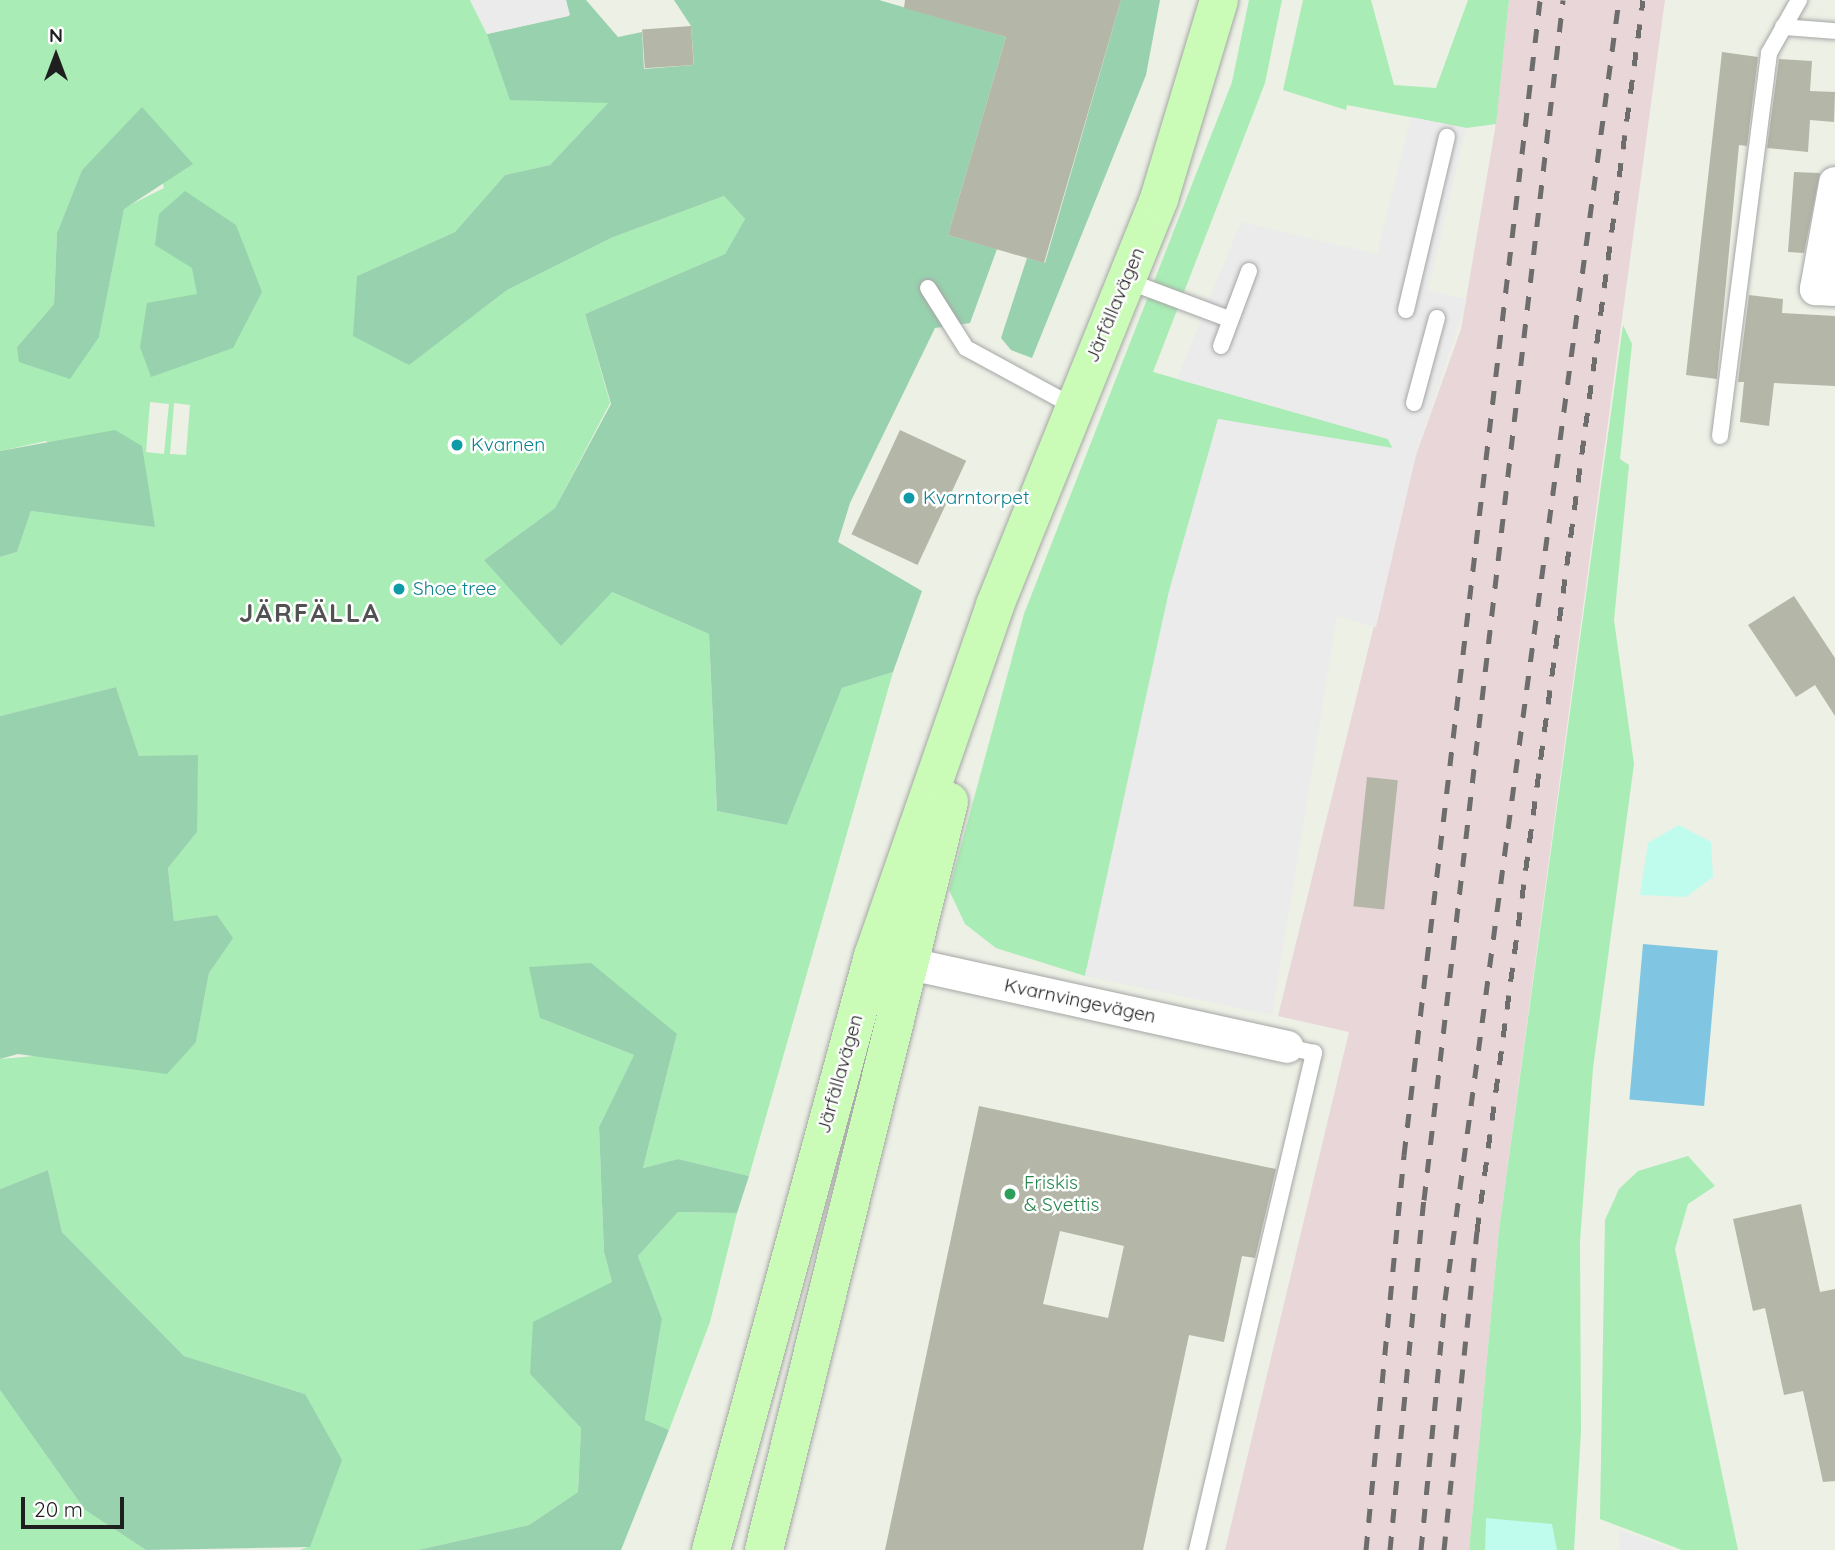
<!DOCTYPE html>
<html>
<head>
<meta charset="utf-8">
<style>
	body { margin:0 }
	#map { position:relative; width:1835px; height:1550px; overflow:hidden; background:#ecf0e5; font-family:Quicksand,sans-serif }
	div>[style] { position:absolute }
	.industrial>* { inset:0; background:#e9d6d9 }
	.grass>* { inset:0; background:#a9ecb5 }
	.forest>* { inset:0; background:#98d1ae }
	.park>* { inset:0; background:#c0fced }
	.pitch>* { inset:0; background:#80c6e2; transform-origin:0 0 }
	.parking>* { inset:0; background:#ebebeb }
	.building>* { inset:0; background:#b4b6a7; transform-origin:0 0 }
	.roads { filter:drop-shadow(0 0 2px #a6a6a6) drop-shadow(0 0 2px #a6a6a6) }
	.lane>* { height:16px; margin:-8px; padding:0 8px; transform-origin:8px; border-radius:8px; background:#fff }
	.street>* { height:32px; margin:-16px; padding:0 16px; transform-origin:16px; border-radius:16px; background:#fff }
	.secondary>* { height:38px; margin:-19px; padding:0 19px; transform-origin:19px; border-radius:19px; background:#cafcb7 }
	.rail>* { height:5px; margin-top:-2.5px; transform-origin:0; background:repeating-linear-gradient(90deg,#6d6d6d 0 14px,transparent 0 28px) }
	.dots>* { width:19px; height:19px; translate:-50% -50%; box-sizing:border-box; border:4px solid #fff; border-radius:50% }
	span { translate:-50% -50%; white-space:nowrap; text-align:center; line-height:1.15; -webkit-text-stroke:5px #fff; paint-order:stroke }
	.street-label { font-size:19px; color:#1f1f1f }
	.culture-label { font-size:19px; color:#0d838f }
	.left { translate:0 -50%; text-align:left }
	.leisure-label { font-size:19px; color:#27864d }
	.district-label { font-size:26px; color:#525252; font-weight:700; letter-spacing:2px }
	.north { position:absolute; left:21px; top:21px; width:70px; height:70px; -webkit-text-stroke:5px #fff; paint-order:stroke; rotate:0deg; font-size:19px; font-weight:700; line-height:28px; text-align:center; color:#1f1f1f }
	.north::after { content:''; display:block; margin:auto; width:24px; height:32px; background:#1f1f1f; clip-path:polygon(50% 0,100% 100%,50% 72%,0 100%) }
	.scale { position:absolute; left:21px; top:1497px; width:103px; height:32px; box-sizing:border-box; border:4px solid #1f1f1f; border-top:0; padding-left:9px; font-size:21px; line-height:24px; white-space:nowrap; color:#1f1f1f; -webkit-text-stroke:5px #fff; paint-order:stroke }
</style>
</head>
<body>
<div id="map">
	<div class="industrial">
		<i style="clip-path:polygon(1509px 0,1665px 0,1499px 1230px,1469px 1550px,1225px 1550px,1349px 1032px,1278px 1016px,1416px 455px,1461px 329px,1495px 129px)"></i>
	</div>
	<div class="grass">
		<i style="clip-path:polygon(evenodd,0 0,470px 0,487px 34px,609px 102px,550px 165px,505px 175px,455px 232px,357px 276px,408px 365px,507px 290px,611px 238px,724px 196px,745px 219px,725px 254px,585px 314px,610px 403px,555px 508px,484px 560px,612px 592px,709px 634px,717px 811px,787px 825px,842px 688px,893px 672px,749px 1176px,678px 1159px,643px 1168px,677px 1034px,540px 1018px,634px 1055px,599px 1127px,604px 1252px,612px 1282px,530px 1374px,581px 1428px,578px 1492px,529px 1525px,418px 1550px,300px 1550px,310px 1546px,305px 1394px,184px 1356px,62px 1232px,48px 1170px,0 1189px,0 1059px,196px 1042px,209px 973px,232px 938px,217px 915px,174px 921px,168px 868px,197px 832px,139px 756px,116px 687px,0 716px,0 557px,17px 552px,31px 511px,155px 526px,46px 441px,0 451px,0 0,142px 108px,164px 188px,124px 208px,99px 337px,17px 347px,54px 304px,57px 233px,82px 170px,142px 108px,0 0,150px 402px,169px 404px,164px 454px,146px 452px,150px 402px,0 0,174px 403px,190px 405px,186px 455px,170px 454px,174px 403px)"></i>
		<i style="clip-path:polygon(1249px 0,1282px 0,1265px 83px,1153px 372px,1388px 439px,1393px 449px,1218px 419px,1085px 976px,996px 948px,965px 924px,949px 890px,1024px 614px,1232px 82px)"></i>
		<i style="clip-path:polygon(1303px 0,1371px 0,1394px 85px,1436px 88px,1468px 0,1509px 0,1496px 124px,1466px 128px,1347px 105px,1346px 110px,1283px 90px)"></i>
		<i style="clip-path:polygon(1623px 325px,1632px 344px,1620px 459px,1629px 465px,1614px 620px,1634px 764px,1593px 1068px,1580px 1241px,1581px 1431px,1574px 1550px,1469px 1550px,1499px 1230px)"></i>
		<i style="clip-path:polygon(1688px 1156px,1715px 1186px,1688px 1204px,1675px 1249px,1738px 1550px,1682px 1550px,1600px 1519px,1605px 1220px,1619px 1189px,1638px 1171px)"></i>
		<i style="clip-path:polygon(678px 1212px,737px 1213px,710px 1322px,669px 1430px,645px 1421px,662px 1319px,638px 1256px)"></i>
		<i style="clip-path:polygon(0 1390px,85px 1510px,146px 1550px,0 1550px)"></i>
	</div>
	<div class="forest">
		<i style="clip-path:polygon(566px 0,586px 0,618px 37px,642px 32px,644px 69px,694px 65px,691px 26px,674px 0,879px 0,1006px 37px,948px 235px,997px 249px,970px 323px,935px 328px,850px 503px,838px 542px,922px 591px,893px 672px,842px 688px,787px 825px,717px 811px,709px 634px,612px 592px,561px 646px,484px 560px,555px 508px,611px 404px,585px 314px,725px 254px,745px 219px,724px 196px,611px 238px,507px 290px,409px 365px,353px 336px,357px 276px,455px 232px,505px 175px,550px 165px,608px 103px,510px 100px,487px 34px,569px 16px)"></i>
		<i style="clip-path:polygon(1121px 0,1160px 0,1146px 75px,1032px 358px,1011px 350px,1001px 338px,1027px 258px,1045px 263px)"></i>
		<i style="clip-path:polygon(142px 107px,193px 164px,124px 209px,99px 337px,70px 379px,19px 362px,17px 347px,54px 304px,57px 233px,82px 170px)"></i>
		<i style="clip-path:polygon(185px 191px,236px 225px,262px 292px,233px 348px,151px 377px,140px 347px,147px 303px,197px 294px,192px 268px,155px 245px,159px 214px)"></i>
		<i style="clip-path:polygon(115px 430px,142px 446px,155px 527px,31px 511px,17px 552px,0 557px,0 451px)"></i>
		<i style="clip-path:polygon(116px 687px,139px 756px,198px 755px,197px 832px,168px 868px,174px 921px,217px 915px,233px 938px,209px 973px,196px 1042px,167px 1074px,18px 1054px,0 1059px,0 716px)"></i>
		<i style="clip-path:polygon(591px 963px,677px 1034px,643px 1168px,678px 1159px,749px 1176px,737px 1213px,678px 1212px,638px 1256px,662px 1319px,645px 1420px,669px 1430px,621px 1550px,418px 1550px,529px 1525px,578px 1492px,581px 1428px,530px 1374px,533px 1322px,612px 1282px,604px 1252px,599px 1127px,634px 1055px,540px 1018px,529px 967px)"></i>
		<i style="clip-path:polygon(48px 1170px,62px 1232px,184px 1356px,305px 1394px,342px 1460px,310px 1547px,146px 1550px,85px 1510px,0 1390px,0 1189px)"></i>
	</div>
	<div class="park">
		<i style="clip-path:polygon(1679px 825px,1711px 842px,1713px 877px,1686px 897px,1640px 895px,1648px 843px)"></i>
		<i style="clip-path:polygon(1486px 1518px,1552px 1524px,1557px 1550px,1485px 1550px)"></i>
	</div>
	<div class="pitch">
		<i style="left:1643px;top:944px;width:75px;height:156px;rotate:5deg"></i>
	</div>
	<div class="parking">
		<i style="clip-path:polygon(470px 0,566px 0,570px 15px,487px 34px)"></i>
		<i style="clip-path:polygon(1411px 117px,1466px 128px,1428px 291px,1467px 299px,1416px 455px,1376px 627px,1337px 616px,1272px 1015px,1085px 976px,1169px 591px,1218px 419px,1393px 448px,1388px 439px,1177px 379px,1241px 222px,1377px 254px)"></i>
		<i style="clip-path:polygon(1619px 1530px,1671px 1549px,1671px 1550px,1620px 1550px)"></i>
	</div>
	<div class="building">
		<i style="clip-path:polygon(905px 0,1121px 0,1044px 263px,948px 235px,1006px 37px,904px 8px)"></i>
		<i style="left:691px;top:26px;width:39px;height:49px;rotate:86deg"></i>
		<i style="clip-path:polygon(1722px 52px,1758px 57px,1747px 146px,1739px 145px,1717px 379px,1686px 375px)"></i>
		<i style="clip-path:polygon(1779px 59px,1812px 61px,1810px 91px,1835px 92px,1834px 122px,1810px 120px,1808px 152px,1767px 148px)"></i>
		<i style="clip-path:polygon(1794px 172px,1820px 173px,1804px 253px,1788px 252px)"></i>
		<i style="clip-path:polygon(1749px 295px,1783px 299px,1782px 313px,1835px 316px,1835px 386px,1774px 383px,1769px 426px,1740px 422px,1744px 382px,1738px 382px)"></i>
		<i style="left:900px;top:430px;width:73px;height:115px;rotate:25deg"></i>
		<i style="clip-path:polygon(1794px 596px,1835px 658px,1835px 716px,1815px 685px,1796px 697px,1748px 625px)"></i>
		<i style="left:1367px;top:777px;width:31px;height:130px;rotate:6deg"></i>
		<i style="clip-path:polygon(evenodd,979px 1106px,1276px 1169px,1255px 1258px,1242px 1256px,1224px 1342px,1189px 1335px,1143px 1550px,885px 1550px,979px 1106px,1060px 1231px,1124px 1246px,1108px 1318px,1043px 1304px,1060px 1231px)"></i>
		<i style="clip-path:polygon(1801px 1204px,1820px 1292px,1835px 1289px,1835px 1481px,1823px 1482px,1803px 1391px,1784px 1395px,1765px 1308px,1753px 1311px,1733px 1219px)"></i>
	</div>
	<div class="roads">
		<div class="lane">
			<i style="left:1783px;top:27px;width:52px;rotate:4.4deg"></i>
			<i style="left:1125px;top:280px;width:111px;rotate:20.6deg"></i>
			<i style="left:928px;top:288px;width:71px;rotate:57.7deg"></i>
			<i style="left:966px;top:348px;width:122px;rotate:28.5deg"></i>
			<i style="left:1406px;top:310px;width:178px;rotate:-76.7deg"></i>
			<i style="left:1221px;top:346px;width:80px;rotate:-69.5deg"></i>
			<i style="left:1414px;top:403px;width:88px;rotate:-74.9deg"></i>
			<i style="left:1720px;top:436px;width:386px;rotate:-82.7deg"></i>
			<i style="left:1769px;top:53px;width:61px;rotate:-60.5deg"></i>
			<i style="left:1197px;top:1550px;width:511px;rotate:-76.75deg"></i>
			<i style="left:1314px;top:1053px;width:28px;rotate:-167deg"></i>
		</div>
		<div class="street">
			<i style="left:1835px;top:183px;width:108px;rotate:100.2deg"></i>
			<i style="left:1816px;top:289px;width:19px;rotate:3deg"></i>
			<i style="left:888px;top:959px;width:409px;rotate:12.4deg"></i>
		</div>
		<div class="secondary">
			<i style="left:711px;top:1550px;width:616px;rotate:-74.74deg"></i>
			<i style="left:873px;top:956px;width:372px;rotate:-70.8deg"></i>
			<i style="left:995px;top:605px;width:438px;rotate:-68deg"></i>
			<i style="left:1159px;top:199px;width:208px;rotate:-73.2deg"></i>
			<i style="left:764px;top:1550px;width:771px;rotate:-76.11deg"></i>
		</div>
	</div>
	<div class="rail">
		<i style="left:1366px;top:1550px;width:397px;rotate:-84.5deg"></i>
		<i style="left:1404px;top:1155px;width:1163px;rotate:-83.28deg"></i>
		<i style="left:1390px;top:1550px;width:352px;rotate:-84.5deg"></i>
		<i style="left:1424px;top:1200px;width:1208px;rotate:-83.39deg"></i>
		<i style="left:1421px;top:1550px;width:251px;rotate:-84.5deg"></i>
		<i style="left:1445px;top:1300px;width:1312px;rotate:-82.38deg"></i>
		<i style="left:1444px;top:1550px;width:321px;rotate:-84.1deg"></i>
		<i style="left:1477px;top:1231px;width:1242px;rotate:-82.32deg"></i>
	</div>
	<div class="dots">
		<i style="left:457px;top:445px;background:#0f9aa8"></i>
		<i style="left:909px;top:498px;background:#0f9aa8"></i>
		<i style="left:399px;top:589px;background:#0f9aa8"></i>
		<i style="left:1010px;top:1194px;background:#2e9e5b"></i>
	</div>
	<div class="street-label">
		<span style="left:1115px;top:305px;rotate:-67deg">Järfällavägen</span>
		<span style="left:1080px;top:1001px;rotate:12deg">Kvarnvingevägen</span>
		<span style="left:840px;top:1074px;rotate:-74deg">Järfällavägen</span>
	</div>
	<div class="culture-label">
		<span class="left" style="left:471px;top:445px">Kvarnen</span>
		<span class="left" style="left:923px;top:498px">Kvarntorpet</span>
		<span class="left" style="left:413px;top:589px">Shoe tree</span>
	</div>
	<div class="leisure-label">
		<span class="left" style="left:1024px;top:1194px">Friskis<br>&amp; Svettis</span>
	</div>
	<div class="district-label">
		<span style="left:310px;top:613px">JÄRFÄLLA</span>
	</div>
	<div class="north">N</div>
	<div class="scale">20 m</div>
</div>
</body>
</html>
